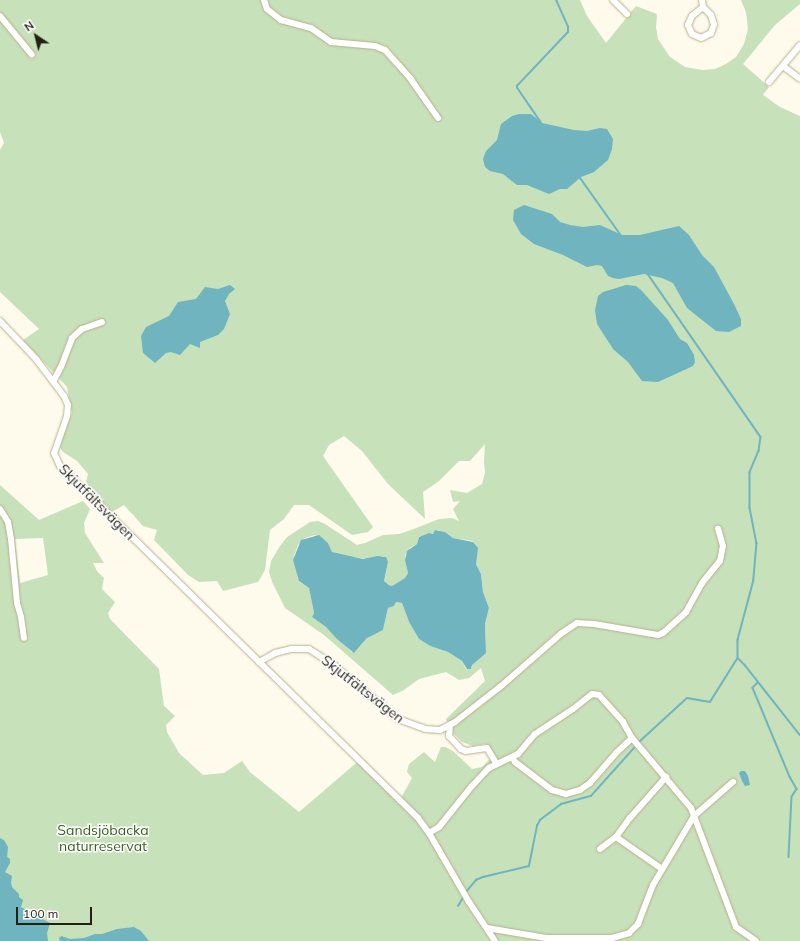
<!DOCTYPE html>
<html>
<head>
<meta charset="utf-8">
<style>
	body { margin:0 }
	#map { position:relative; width:800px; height:941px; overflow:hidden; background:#fefbec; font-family:Mulish,sans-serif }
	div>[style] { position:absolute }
	.green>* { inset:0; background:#c7e1ba }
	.water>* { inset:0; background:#6fb4be }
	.stream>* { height:1.5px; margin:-0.75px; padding:0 0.75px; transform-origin:0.75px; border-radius:0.75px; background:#6fb4be }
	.roads { filter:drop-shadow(0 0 1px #b7b08d) drop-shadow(0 0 1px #b7b08d) }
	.minor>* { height:6px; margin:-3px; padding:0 3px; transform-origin:3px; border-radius:3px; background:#fff }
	span { translate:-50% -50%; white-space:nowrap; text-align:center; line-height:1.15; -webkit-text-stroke:3px #fff; paint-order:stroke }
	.street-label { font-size:14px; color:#232013 }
	.park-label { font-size:14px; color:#375e20 }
	.north { position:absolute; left:16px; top:16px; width:40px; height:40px; -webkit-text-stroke:3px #fff; paint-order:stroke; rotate:325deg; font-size:11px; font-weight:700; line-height:16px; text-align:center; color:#232013 }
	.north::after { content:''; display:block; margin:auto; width:14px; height:18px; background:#232013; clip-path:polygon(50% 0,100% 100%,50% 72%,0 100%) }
	.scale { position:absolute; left:16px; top:907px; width:76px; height:18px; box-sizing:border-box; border:2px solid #232013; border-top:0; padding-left:5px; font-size:12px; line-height:14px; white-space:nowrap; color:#232013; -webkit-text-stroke:3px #fff; paint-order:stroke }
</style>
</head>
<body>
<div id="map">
	<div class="green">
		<i style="clip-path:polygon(evenodd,0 0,580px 0,587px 16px,606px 43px,636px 6px,657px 14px,656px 27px,658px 39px,670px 57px,685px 67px,703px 70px,715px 69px,726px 64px,736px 57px,744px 44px,748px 29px,746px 12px,741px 0,800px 0,800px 4px,775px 25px,743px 64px,769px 87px,763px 95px,780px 107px,800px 116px,800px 941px,0 941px,0 485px,39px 520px,83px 501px,90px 509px,84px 523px,85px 533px,104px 563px,93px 563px,97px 571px,104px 578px,102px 589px,115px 602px,108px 613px,110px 619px,159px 669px,164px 706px,175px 716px,166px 725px,167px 732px,179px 753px,203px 775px,224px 773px,242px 761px,250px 772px,299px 812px,362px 758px,401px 798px,412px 778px,407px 772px,409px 764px,424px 752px,435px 762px,441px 747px,445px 747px,453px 751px,472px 769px,482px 767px,492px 757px,485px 744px,473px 746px,462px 742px,453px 733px,446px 719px,485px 681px,481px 668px,469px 678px,459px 680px,446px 672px,419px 679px,404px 690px,393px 695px,324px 635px,285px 608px,273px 584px,269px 572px,271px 561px,280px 546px,287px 537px,310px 522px,318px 521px,325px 524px,357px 545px,365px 543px,383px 535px,399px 534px,411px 530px,439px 519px,452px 518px,459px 521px,453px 509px,460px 501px,453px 502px,450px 490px,467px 493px,482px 484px,485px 473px,484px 462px,485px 444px,470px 461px,459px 461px,439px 481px,423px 492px,425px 519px,388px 484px,362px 451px,344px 436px,329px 445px,323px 456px,373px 527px,368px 532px,352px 535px,309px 505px,294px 505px,284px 519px,270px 530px,265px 570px,258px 582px,223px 591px,217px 581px,199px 582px,188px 575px,154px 540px,157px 530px,143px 526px,124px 505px,109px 514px,96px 498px,86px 482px,88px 474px,77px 461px,63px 452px,59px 446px,72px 413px,67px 387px,23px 340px,39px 329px,0 292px,0 150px,4px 143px,0 132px,0 0,437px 530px,445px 532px,453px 538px,473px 541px,476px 564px,481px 574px,483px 592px,489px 608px,485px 624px,486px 649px,472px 665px,472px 668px,466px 669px,462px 661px,448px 652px,430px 646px,419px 639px,409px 622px,402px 603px,396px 602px,394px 606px,388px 608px,383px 630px,369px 636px,355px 652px,352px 652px,326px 627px,312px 617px,314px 613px,309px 588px,300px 582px,298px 578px,294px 556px,298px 545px,305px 538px,315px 535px,321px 537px,328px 543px,332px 552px,344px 556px,367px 559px,384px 556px,388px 562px,384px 581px,389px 585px,392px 586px,405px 578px,408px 573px,405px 555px,410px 548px,417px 544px,419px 537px,429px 533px,433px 534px,437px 530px,0 0,43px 538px,48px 575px,20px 583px,15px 539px,43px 538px)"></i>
	</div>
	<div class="water">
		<i style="clip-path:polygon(519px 114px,531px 114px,542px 123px,574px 130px,587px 131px,600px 128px,607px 129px,613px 139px,612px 149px,608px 160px,594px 172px,581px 177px,567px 189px,560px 189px,549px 194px,527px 185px,517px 185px,503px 174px,490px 171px,485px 167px,483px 159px,486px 151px,497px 140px,501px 124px,512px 116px)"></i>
		<i style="clip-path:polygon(524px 205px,552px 214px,560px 222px,570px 225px,583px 227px,600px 225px,622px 235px,640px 235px,679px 226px,689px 235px,702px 255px,714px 267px,734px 304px,741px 319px,741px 326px,729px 332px,716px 331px,687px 308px,673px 283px,662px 278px,644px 274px,619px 279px,613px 278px,608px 276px,602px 266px,597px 265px,587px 267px,563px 255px,534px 244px,521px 234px,513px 220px,514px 210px)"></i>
		<i style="clip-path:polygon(230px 285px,235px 289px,229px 294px,225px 301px,230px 314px,224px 329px,218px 335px,200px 342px,200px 348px,190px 344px,180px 355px,171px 352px,166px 353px,155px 363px,143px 353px,141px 336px,146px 327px,169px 316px,178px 302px,196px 299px,205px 287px,218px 289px)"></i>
		<i style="clip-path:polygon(626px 285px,636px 286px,641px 290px,668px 320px,680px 339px,687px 343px,694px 355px,695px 362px,693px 366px,658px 382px,642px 381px,628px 362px,613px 349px,597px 324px,595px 310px,598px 296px,603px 292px)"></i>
		<i style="clip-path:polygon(435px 530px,445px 532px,453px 538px,473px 542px,478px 548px,476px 564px,481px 574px,483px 592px,489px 608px,485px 624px,486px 653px,472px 665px,471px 669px,467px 669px,462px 661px,448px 652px,430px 646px,419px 639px,409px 622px,402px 603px,396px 602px,394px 606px,388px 608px,383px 630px,367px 638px,354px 653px,337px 639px,326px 627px,312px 617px,314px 613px,309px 588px,299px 581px,293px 560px,301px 540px,319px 535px,328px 543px,332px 552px,363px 559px,378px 556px,386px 557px,388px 562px,384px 581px,389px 585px,392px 586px,405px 578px,408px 573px,405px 560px,407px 551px,417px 544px,419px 537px,429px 533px,433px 534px)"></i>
		<i style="clip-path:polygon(741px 771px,745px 771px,748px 776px,750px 785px,745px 786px,742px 781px,739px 773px)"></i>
		<i style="clip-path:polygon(0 838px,4px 840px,8px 847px,7px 857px,10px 859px,10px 863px,5px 872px,12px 876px,11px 883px,12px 887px,19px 894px,19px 897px,23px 900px,21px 907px,50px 923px,47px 933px,48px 941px,0 941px)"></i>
		<i style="clip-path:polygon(134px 927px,141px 931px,149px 941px,60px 941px,59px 938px,61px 936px,70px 939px,84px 938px,95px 934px,102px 934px,117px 929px)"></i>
	</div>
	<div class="stream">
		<i style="left:541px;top:123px;width:42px;rotate:-124.4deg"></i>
		<i style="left:517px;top:88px;width:2px;rotate:-90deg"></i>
		<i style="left:517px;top:86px;width:74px;rotate:-46.6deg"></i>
		<i style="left:568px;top:32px;width:5px;rotate:-90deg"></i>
		<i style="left:568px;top:27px;width:30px;rotate:-114deg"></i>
		<i style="left:579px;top:176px;width:72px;rotate:54.6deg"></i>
		<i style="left:648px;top:274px;width:198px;rotate:55.3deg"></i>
		<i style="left:761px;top:437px;width:14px;rotate:98deg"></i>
		<i style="left:759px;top:451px;width:23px;rotate:113deg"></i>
		<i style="left:750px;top:472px;width:36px;rotate:90deg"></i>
		<i style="left:750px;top:508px;width:36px;rotate:79deg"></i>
		<i style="left:757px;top:543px;width:37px;rotate:95deg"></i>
		<i style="left:754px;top:580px;width:62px;rotate:104.9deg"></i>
		<i style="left:738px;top:640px;width:18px;rotate:90deg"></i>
		<i style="left:738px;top:658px;width:10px;rotate:45deg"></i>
		<i style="left:745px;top:665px;width:89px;rotate:51.8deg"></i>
		<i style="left:758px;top:683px;width:7px;rotate:135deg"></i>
		<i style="left:753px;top:688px;width:96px;rotate:67.4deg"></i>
		<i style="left:790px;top:777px;width:14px;rotate:60deg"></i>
		<i style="left:797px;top:789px;width:9px;rotate:122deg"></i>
		<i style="left:792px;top:797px;width:60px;rotate:92.9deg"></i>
		<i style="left:639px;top:742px;width:65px;rotate:-42.5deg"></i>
		<i style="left:687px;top:698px;width:23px;rotate:10deg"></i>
		<i style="left:710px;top:702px;width:51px;rotate:-57.9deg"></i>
		<i style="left:466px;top:892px;width:16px;rotate:-50deg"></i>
		<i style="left:476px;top:880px;width:8px;rotate:-23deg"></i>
		<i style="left:483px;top:877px;width:47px;rotate:-13.4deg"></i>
		<i style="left:529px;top:866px;width:41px;rotate:-78.7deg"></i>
		<i style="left:537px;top:826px;width:7px;rotate:-63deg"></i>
		<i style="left:540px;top:820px;width:26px;rotate:-37deg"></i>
		<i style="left:561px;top:804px;width:31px;rotate:-15deg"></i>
		<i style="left:591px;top:796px;width:66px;rotate:-48.1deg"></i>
		<i style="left:458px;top:906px;width:9px;rotate:-58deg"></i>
	</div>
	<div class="roads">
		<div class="minor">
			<i style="left:264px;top:0;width:9px;rotate:72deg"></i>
			<i style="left:267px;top:9px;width:18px;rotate:38deg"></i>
			<i style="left:281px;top:20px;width:31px;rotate:15deg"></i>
			<i style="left:311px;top:28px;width:24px;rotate:35deg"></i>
			<i style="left:331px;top:42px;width:44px;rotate:5.2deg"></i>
			<i style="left:375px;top:46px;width:11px;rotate:22deg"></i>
			<i style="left:385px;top:50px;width:38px;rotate:48deg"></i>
			<i style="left:410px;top:78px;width:49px;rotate:55deg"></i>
			<i style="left:613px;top:0;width:20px;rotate:45deg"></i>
			<i style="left:702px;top:0;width:7px;rotate:82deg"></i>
			<i style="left:703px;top:7px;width:11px;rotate:45deg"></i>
			<i style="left:711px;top:15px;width:10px;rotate:73deg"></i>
			<i style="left:714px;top:25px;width:9px;rotate:111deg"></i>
			<i style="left:711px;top:33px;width:11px;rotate:153deg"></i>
			<i style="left:701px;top:38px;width:10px;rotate:-156deg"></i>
			<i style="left:692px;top:34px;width:10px;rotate:-114deg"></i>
			<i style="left:688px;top:25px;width:10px;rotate:-66deg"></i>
			<i style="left:692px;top:16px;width:14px;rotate:-39deg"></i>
			<i style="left:0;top:16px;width:50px;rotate:50.6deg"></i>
			<i style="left:783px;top:66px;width:21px;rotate:37deg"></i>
			<i style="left:769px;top:82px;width:48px;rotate:-50deg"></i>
			<i style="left:0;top:321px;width:52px;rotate:46.5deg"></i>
			<i style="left:36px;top:359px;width:46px;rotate:52.9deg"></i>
			<i style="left:64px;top:396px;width:10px;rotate:66deg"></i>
			<i style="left:68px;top:405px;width:11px;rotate:95deg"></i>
			<i style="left:67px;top:416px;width:39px;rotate:109deg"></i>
			<i style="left:54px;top:453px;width:14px;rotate:65deg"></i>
			<i style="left:60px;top:466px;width:502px;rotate:44.52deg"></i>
			<i style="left:418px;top:818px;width:19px;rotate:54deg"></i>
			<i style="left:429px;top:833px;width:80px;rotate:59.9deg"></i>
			<i style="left:469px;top:902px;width:47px;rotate:56.3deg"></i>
			<i style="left:54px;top:380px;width:15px;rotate:-62deg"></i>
			<i style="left:61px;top:367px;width:31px;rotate:-69deg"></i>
			<i style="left:72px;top:338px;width:13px;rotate:-42deg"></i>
			<i style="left:82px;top:329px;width:21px;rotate:-19deg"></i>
			<i style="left:0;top:509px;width:15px;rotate:58deg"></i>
			<i style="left:8px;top:522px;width:17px;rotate:80deg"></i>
			<i style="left:11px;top:539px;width:64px;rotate:84.6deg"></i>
			<i style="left:17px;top:603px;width:15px;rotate:74deg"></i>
			<i style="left:21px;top:617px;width:21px;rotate:82deg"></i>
			<i style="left:259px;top:662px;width:18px;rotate:-29deg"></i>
			<i style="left:275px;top:653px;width:16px;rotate:-14deg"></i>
			<i style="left:291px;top:649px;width:18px"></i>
			<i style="left:309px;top:649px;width:31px;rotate:33deg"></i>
			<i style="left:335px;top:666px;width:82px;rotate:40.1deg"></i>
			<i style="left:398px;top:719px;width:29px;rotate:20deg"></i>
			<i style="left:425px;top:729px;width:15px;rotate:4deg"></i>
			<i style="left:440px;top:730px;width:17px;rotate:-28deg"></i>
			<i style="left:455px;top:722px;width:57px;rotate:-37.9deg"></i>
			<i style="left:500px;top:687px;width:82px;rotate:-41.1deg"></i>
			<i style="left:562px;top:633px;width:18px;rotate:-34deg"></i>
			<i style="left:577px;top:623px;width:17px;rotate:3deg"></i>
			<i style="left:594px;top:624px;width:65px;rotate:9.8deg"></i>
			<i style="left:658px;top:635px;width:5px;rotate:-22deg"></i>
			<i style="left:663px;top:633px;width:31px;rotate:-42deg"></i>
			<i style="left:686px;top:612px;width:33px;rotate:-61deg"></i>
			<i style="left:702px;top:583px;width:28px;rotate:-51deg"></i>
			<i style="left:720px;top:561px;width:15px;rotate:-79deg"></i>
			<i style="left:723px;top:546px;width:18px;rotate:-106deg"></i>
			<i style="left:450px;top:725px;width:11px;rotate:95deg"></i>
			<i style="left:449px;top:736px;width:18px;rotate:47deg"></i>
			<i style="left:461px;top:749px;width:5px;rotate:22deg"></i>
			<i style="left:466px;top:751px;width:21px;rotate:-8deg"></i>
			<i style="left:487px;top:748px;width:17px;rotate:59deg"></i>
			<i style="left:632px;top:738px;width:92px;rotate:49.9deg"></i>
			<i style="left:691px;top:808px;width:127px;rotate:69.3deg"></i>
			<i style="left:736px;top:927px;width:24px;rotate:35deg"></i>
			<i style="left:429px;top:833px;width:12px;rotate:-31deg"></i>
			<i style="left:439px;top:827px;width:53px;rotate:-51.2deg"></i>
			<i style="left:472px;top:786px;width:25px;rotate:-47deg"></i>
			<i style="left:489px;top:768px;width:32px;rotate:-26deg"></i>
			<i style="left:518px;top:754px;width:26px;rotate:-50deg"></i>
			<i style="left:535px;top:734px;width:45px;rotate:-33.3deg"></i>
			<i style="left:573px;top:709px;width:24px;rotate:-38deg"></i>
			<i style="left:592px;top:694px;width:7px;rotate:8deg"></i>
			<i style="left:599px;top:695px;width:36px;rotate:48deg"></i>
			<i style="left:623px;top:722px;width:18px;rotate:61deg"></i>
			<i style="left:632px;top:738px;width:21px;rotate:137deg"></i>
			<i style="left:617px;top:752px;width:41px;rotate:131.1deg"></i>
			<i style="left:590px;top:783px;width:12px;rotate:145deg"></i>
			<i style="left:580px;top:790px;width:15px;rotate:164deg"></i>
			<i style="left:566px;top:794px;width:15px;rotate:-164deg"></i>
			<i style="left:552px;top:790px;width:46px;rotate:-142.9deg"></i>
			<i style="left:515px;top:762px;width:4px;rotate:-117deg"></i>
			<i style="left:616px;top:837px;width:56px;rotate:34.8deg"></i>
			<i style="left:600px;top:849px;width:20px;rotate:-37deg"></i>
			<i style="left:616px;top:837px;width:24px;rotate:-54deg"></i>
			<i style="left:630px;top:818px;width:55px;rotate:-48.7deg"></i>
			<i style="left:487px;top:928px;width:60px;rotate:9.6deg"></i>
			<i style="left:546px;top:938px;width:66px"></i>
			<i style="left:612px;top:938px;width:18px;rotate:-16deg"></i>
			<i style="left:629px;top:933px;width:13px;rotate:-45deg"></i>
			<i style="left:638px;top:924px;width:42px;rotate:-69deg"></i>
			<i style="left:653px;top:885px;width:80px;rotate:-59.3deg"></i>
			<i style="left:694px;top:816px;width:52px;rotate:-41.1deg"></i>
		</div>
	</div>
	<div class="street-label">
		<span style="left:97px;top:502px;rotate:45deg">Skjutfältsvägen</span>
		<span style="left:363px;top:689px;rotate:38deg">Skjutfältsvägen</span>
	</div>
	<div class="park-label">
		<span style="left:103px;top:838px">Sandsjöbacka<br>naturreservat</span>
	</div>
	<div class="north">N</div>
	<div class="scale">100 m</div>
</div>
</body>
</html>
